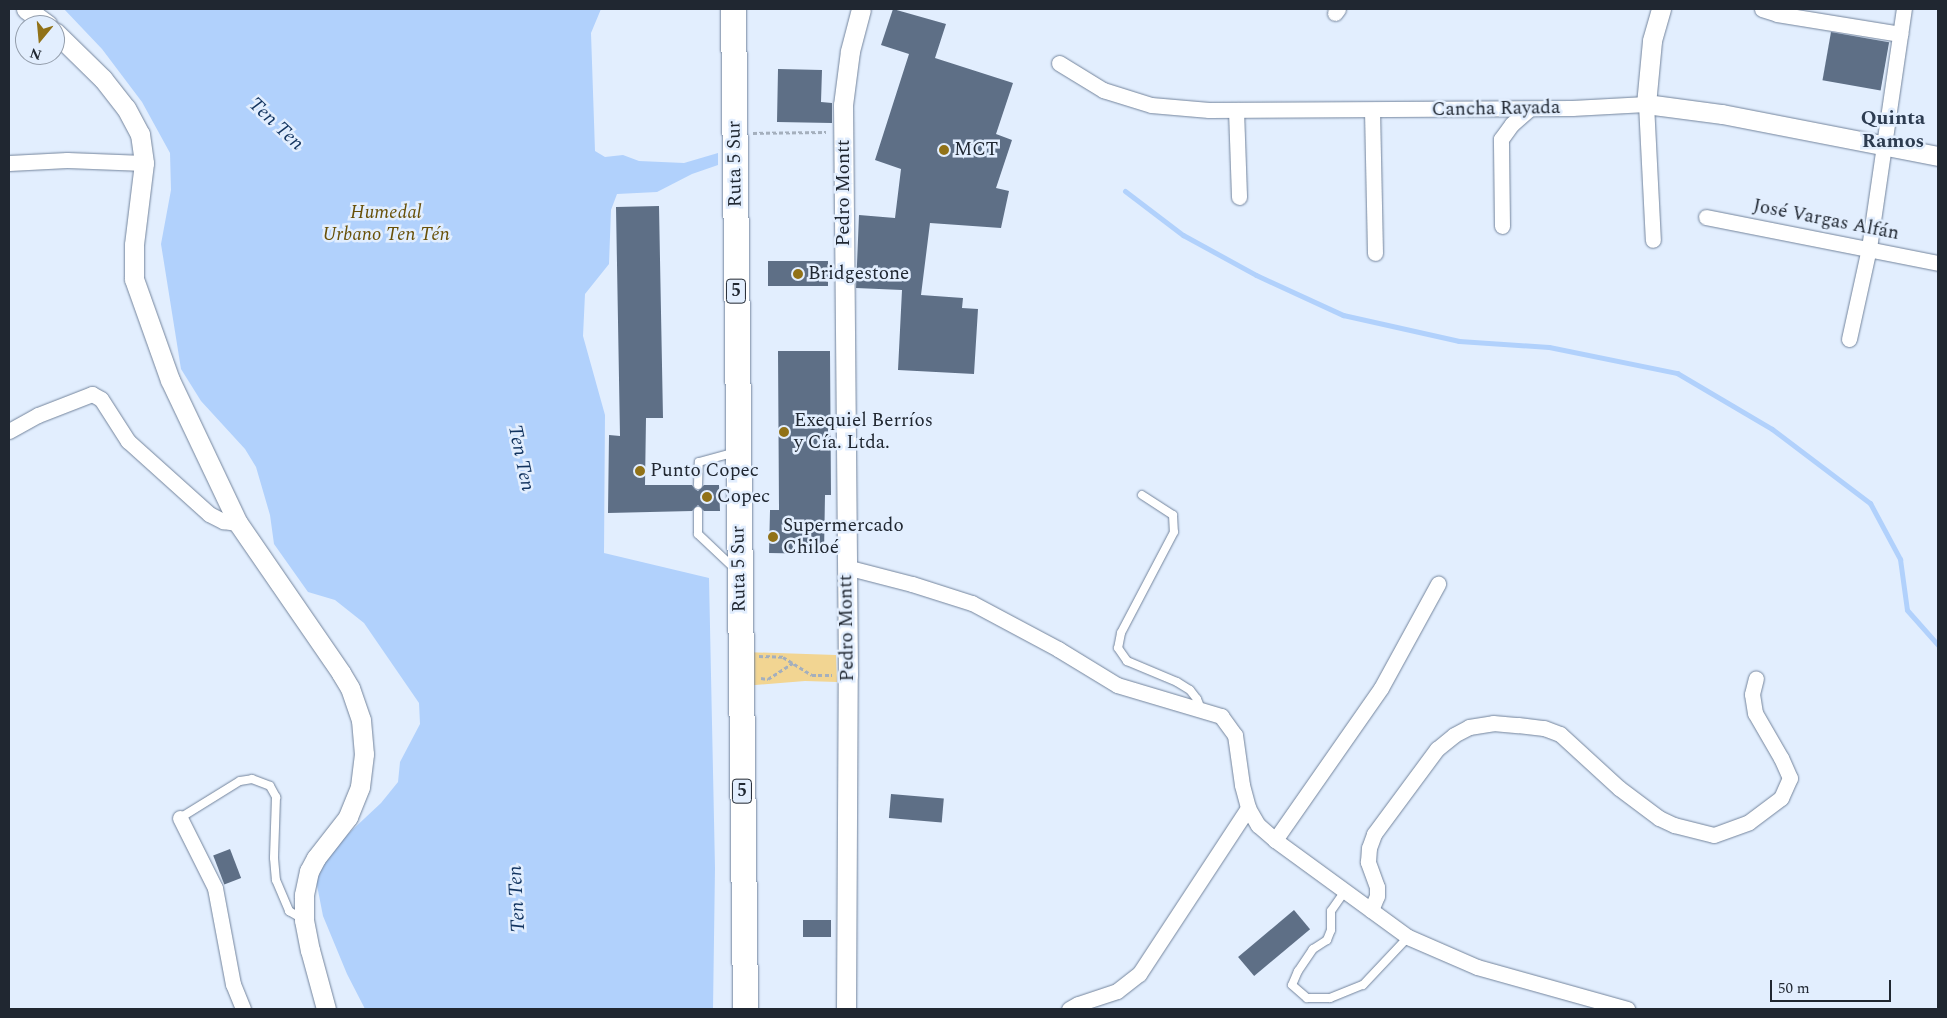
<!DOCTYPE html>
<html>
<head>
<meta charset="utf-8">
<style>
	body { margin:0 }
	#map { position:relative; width:1947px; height:1018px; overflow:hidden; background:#e2eefe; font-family:Spectral,serif }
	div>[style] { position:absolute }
	.green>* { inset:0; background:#f2d592 }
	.water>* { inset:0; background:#b1d1fc }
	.stream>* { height:5px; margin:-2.5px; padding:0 2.5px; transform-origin:2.5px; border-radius:2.5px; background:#b1d1fc }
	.building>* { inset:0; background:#5e6f86; transform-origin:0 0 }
	.path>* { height:3px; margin-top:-1.5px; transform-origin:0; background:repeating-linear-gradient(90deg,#a4afbd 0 4px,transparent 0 6.5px) }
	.roads { filter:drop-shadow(0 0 1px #73849c) drop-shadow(0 0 1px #73849c) }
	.service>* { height:8px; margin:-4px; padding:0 4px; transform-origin:4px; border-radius:4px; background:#fff }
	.minor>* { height:15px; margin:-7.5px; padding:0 7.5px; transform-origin:7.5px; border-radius:7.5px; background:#fff }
	.tertiary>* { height:19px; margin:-9.5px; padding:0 9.5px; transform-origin:9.5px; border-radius:9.5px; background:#fff }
	.trunk>* { height:25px; margin:-12.5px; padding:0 12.5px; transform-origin:12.5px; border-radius:12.5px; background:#fff }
	.dots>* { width:14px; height:14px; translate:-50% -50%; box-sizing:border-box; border:2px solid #e2eefe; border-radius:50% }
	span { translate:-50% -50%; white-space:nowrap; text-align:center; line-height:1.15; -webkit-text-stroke:5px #e2eefe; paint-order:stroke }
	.shield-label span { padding:1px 4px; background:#e2eefe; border:1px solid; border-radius:4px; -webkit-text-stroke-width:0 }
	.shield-label { font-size:18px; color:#202731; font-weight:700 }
	.street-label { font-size:19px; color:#202731 }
	.poi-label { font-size:19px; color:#202731 }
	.left { translate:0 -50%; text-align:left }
	.park-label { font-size:19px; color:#685007; font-style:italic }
	.neighbourhood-label { font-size:20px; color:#2d3c51; font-weight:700 }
	.water-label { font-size:20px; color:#11335f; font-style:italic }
	.frame { position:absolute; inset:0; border:10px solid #202731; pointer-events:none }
	.north { position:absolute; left:15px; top:15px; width:50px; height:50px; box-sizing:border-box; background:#e2eefe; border:1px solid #949eac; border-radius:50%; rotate:197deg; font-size:14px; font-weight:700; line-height:20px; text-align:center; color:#202731 }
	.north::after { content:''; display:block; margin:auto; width:18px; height:22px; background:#917218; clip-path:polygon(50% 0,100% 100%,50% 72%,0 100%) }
	.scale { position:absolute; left:1770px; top:980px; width:121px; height:22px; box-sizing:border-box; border:2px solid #202731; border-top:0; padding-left:6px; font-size:15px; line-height:18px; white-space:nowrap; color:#202731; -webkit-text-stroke:4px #e2eefe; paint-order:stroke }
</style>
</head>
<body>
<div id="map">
	<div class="green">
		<i style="clip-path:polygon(745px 652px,836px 655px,837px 682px,805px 681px,744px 686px)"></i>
	</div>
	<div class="water">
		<i style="clip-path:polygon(64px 9px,601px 9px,591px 33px,595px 151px,605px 157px,623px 155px,639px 161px,684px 163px,718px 153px,718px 165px,692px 174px,657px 192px,617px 194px,611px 210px,609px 264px,585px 294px,583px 336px,605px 415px,604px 553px,709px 578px,715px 868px,713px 1009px,365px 1009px,347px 974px,323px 916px,315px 875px,333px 848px,381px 803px,398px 782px,400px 762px,420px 724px,419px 703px,364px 623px,335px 600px,308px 592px,274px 544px,270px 515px,256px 467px,245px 449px,201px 401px,181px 369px,161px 244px,171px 190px,170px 153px,142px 102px,102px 49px)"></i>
	</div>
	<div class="stream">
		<i style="left:1125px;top:191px;width:73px;rotate:37.2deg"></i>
		<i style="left:1183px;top:235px;width:83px;rotate:28.7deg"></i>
		<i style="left:1256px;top:275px;width:96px;rotate:24.7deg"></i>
		<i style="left:1343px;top:315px;width:119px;rotate:12.6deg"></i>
		<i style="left:1459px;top:341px;width:90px;rotate:3.8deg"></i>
		<i style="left:1549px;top:347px;width:131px;rotate:11.5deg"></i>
		<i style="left:1677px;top:373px;width:110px;rotate:30.5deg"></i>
		<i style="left:1772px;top:429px;width:123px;rotate:37.1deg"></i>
		<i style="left:1870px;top:503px;width:64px;rotate:61.8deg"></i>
		<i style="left:1900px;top:559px;width:51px;rotate:82.2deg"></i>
		<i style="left:1907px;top:610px;width:47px;rotate:48.5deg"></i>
	</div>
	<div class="building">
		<i style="clip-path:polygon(893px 9px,946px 24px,935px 58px,1013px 83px,996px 134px,1012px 140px,996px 188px,1009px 191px,1001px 228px,930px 223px,921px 295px,963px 298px,962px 308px,978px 309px,974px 374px,898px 370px,902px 290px,856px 288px,859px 215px,895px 218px,901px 169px,875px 160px,909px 54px,881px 45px)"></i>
		<i style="left:1831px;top:32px;width:59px;height:49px;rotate:10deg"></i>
		<i style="clip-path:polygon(778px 69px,822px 70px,821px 102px,832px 103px,832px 123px,777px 122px)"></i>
		<i style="clip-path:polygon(659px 206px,663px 418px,646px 418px,645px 485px,692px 485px,695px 489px,698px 491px,704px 485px,719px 485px,720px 511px,704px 511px,698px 505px,692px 511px,608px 513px,609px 435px,620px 436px,616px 207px)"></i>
		<i style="left:768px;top:261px;width:60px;height:25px"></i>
		<i style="clip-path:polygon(778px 351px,830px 351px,831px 495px,825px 495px,824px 554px,769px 553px,770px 510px,779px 510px)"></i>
		<i style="left:891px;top:794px;width:53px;height:24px;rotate:5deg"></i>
		<i style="left:230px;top:849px;width:31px;height:18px;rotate:69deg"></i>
		<i style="left:1294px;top:910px;width:25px;height:73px;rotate:50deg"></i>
		<i style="left:803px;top:920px;width:28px;height:17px"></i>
	</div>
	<div class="path">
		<i style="left:753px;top:133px;width:73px;rotate:-0.8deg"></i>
		<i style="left:759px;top:656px;width:24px;rotate:2deg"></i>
		<i style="left:783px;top:657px;width:34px;rotate:32deg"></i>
		<i style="left:812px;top:675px;width:20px"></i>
		<i style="left:761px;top:678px;width:7px;rotate:8deg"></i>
		<i style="left:768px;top:679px;width:30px;rotate:-33deg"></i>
	</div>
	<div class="roads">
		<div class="service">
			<i style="left:698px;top:485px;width:23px;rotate:-88deg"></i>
			<i style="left:699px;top:462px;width:38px;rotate:-15deg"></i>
			<i style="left:1142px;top:495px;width:37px;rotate:33deg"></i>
			<i style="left:1173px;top:515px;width:17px;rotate:87deg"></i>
			<i style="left:1174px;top:532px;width:114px;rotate:117.7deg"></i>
			<i style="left:1121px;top:633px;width:15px;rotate:101deg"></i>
			<i style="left:1118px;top:648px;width:16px;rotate:55deg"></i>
			<i style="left:1127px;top:661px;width:54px;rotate:22.8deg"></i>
			<i style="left:1177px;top:682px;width:15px;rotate:32deg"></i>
			<i style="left:1190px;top:690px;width:11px;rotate:52deg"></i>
			<i style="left:1197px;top:699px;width:11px;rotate:68deg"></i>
			<i style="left:698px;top:511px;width:23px;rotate:90deg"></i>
			<i style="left:698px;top:534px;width:50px;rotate:43.4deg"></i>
			<i style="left:180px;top:818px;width:70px;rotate:-31.7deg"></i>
			<i style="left:240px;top:781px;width:12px;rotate:-9deg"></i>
			<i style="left:252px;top:779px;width:19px;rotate:21deg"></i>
			<i style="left:270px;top:786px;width:13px;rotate:61deg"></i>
			<i style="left:276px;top:797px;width:61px;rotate:91.9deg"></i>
			<i style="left:274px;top:858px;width:22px;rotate:85deg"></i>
			<i style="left:276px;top:880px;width:34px;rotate:67deg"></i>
			<i style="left:289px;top:911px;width:16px;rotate:30deg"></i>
			<i style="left:1345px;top:891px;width:24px;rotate:125deg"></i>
			<i style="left:1331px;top:911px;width:19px;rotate:90deg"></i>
			<i style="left:1331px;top:930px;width:11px;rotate:112deg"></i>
			<i style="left:1327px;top:940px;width:17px;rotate:147deg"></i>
			<i style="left:1313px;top:949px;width:27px;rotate:124deg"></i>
			<i style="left:1298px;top:971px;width:15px;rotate:113deg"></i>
			<i style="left:1292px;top:985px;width:20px;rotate:41deg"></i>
			<i style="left:1307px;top:998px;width:23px"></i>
			<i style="left:1330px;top:998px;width:35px;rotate:-22deg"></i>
			<i style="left:1363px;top:985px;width:66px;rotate:-46.8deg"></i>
		</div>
		<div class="minor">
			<i style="left:1762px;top:9px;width:16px;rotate:18deg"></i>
			<i style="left:1777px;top:14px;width:125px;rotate:9.2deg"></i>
			<i style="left:1335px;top:13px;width:5px;rotate:-53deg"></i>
			<i style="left:1059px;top:63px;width:52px;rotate:31.5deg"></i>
			<i style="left:1103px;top:90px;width:50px;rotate:17.4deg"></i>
			<i style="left:1151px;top:105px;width:58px;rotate:4.9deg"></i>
			<i style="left:1209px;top:110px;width:363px;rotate:-0.3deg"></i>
			<i style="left:1572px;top:108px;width:74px;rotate:-3.1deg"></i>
			<i style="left:1646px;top:104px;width:136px;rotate:87.1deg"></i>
			<i style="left:1236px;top:110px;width:87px;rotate:88deg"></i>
			<i style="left:1372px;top:110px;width:143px;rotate:88.8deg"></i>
			<i style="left:9px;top:163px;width:58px;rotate:-3deg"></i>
			<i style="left:67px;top:160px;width:77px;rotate:2.2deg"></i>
			<i style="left:1706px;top:217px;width:237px;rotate:11.2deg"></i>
			<i style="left:1502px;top:226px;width:87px;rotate:-90.7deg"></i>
			<i style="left:1501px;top:139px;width:19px;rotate:-54deg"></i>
			<i style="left:1512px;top:124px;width:23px;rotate:-41deg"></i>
			<i style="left:1849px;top:339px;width:93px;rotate:-77.6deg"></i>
			<i style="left:1869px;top:248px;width:242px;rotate:-81.7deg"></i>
			<i style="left:9px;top:431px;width:33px;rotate:-29deg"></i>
			<i style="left:38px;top:415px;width:58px;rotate:-21.3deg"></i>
			<i style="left:92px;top:394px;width:10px;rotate:29deg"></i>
			<i style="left:101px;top:399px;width:50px;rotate:57.3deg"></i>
			<i style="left:128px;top:441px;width:109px;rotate:42deg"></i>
			<i style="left:209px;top:514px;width:16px;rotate:27deg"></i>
			<i style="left:223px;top:521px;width:15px;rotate:8deg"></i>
			<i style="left:846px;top:567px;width:68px;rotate:14.4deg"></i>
			<i style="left:912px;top:584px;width:63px;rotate:17.6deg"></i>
			<i style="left:972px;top:603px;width:98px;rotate:28.1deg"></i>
			<i style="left:1058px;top:649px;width:69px;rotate:31.4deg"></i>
			<i style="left:1117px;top:685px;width:109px;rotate:16.6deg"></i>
			<i style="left:1221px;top:716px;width:24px;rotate:54deg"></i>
			<i style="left:1235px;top:735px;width:50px;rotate:82deg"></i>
			<i style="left:1242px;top:785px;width:24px;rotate:75deg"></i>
			<i style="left:1248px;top:808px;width:20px;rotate:60deg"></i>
			<i style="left:1258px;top:825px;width:23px;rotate:41deg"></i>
			<i style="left:1275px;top:840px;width:165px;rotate:36.1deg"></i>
			<i style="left:1408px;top:937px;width:75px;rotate:23.5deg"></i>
			<i style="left:1477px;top:967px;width:156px;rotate:15.6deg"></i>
			<i style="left:180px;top:818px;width:78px;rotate:63.4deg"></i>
			<i style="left:215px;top:888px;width:98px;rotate:79.4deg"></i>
			<i style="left:233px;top:984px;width:27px;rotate:68deg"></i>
			<i style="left:1275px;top:840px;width:185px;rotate:-55.1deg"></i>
			<i style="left:1381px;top:688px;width:119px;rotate:-61.3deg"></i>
			<i style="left:1371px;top:910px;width:15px;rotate:-67deg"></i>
			<i style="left:1377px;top:896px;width:9px;rotate:-90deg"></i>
			<i style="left:1377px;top:887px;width:27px;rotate:-110deg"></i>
			<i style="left:1368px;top:862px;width:14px;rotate:-86deg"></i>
			<i style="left:1369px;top:848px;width:15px;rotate:-70deg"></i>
			<i style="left:1374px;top:834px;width:106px;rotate:-53.5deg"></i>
			<i style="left:1437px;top:749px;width:22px;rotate:-39deg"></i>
			<i style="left:1454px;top:735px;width:17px;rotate:-28deg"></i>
			<i style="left:1469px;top:727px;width:24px;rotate:-9deg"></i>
			<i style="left:1493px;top:723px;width:25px;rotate:5deg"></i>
			<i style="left:1518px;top:725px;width:26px;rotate:7deg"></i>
			<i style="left:1544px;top:728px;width:17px;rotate:21deg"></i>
			<i style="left:1560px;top:734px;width:80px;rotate:42.5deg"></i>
			<i style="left:1619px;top:788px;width:50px;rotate:36.9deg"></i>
			<i style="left:1659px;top:818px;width:17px;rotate:25deg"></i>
			<i style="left:1674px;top:825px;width:41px;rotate:14deg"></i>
			<i style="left:1714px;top:835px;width:37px;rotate:-20deg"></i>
			<i style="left:1749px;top:822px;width:40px;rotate:-37deg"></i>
			<i style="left:1781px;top:798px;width:22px;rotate:-66deg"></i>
			<i style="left:1790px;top:778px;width:22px;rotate:-114deg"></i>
			<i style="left:1781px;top:758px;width:52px;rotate:-120deg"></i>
			<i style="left:1755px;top:713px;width:19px;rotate:-99deg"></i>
			<i style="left:1752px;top:694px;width:16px;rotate:-76deg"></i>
			<i style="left:1069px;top:1009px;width:10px;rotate:-29deg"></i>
			<i style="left:1078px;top:1004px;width:41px;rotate:-18.4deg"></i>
			<i style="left:1117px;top:991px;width:28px;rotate:-38deg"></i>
			<i style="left:1139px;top:974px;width:199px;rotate:-56.7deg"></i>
		</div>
		<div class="tertiary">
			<i style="left:26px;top:9px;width:27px;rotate:36deg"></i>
			<i style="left:1661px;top:9px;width:33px;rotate:106deg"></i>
			<i style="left:1652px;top:41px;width:63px;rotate:95.4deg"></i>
			<i style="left:1646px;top:104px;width:77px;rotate:7.5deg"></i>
			<i style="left:1722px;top:114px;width:220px;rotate:11deg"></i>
			<i style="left:55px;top:32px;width:67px;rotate:44.4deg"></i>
			<i style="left:103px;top:79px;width:37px;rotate:52deg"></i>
			<i style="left:126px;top:108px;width:30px;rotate:62deg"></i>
			<i style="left:140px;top:134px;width:29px;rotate:82deg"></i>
			<i style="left:144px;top:163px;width:83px;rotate:97deg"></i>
			<i style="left:134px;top:245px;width:34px;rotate:90deg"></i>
			<i style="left:134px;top:279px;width:107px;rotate:70.4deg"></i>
			<i style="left:170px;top:380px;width:158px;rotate:64.6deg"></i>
			<i style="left:238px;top:523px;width:182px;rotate:55.5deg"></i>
			<i style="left:341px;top:673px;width:17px;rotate:59deg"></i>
			<i style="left:350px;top:688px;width:34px;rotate:71deg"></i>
			<i style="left:361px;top:720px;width:34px;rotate:85deg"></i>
			<i style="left:364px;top:754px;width:33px;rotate:97deg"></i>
			<i style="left:360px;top:787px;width:32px;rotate:112deg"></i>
			<i style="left:348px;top:817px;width:52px;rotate:128deg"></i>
			<i style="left:316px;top:858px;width:15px;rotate:118deg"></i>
			<i style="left:309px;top:871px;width:25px;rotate:102deg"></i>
			<i style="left:304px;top:895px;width:25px;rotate:90deg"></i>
			<i style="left:304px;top:920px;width:31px;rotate:79deg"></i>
			<i style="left:310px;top:950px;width:61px;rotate:74.8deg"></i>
			<i style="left:846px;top:1009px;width:334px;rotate:-89.7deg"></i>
			<i style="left:848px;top:675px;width:570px;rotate:-90.5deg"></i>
			<i style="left:843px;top:105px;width:54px;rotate:-82.6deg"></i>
			<i style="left:850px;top:51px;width:43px;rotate:-75.3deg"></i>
		</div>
		<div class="trunk">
			<i style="left:733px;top:9px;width:1000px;rotate:89.31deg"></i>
		</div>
	</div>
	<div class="dots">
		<i style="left:944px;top:150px;background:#917218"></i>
		<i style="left:798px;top:274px;background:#917218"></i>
		<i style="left:784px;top:432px;background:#917218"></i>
		<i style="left:640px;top:471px;background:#917218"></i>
		<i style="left:707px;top:497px;background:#917218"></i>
		<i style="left:773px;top:537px;background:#917218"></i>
	</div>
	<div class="shield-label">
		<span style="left:736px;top:291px">5</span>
		<span style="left:742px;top:791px">5</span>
	</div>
	<div class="street-label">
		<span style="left:1496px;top:109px;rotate:-1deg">Cancha Rayada</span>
		<span style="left:735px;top:164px;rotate:-91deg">Ruta 5 Sur</span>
		<span style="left:844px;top:193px;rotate:-90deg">Pedro Montt</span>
		<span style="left:1826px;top:220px;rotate:11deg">José Vargas Alfán</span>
		<span style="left:739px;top:569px;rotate:-91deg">Ruta 5 Sur</span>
		<span style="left:847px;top:628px;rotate:-91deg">Pedro Montt</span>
	</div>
	<div class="poi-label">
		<span class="left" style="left:954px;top:150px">MCT</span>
		<span class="left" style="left:808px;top:274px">Bridgestone</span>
		<span class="left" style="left:794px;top:432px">Exequiel Berríos<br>y Cía. Ltda.</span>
		<span class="left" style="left:650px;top:471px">Punto Copec</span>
		<span class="left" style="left:717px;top:497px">Copec</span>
		<span class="left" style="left:783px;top:537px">Supermercado<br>Chiloé</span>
	</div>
	<div class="park-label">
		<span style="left:386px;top:224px">Humedal<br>Urbano Ten Tén</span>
	</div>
	<div class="neighbourhood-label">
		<span style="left:1893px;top:130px">Quinta<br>Ramos</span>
	</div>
	<div class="water-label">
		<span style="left:276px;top:124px;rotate:43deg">Ten Ten</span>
		<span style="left:521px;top:458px;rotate:78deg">Ten Ten</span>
		<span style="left:517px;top:899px;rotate:-93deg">Ten Ten</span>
	</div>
	<div class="frame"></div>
	<div class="north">N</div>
	<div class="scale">50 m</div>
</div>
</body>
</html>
